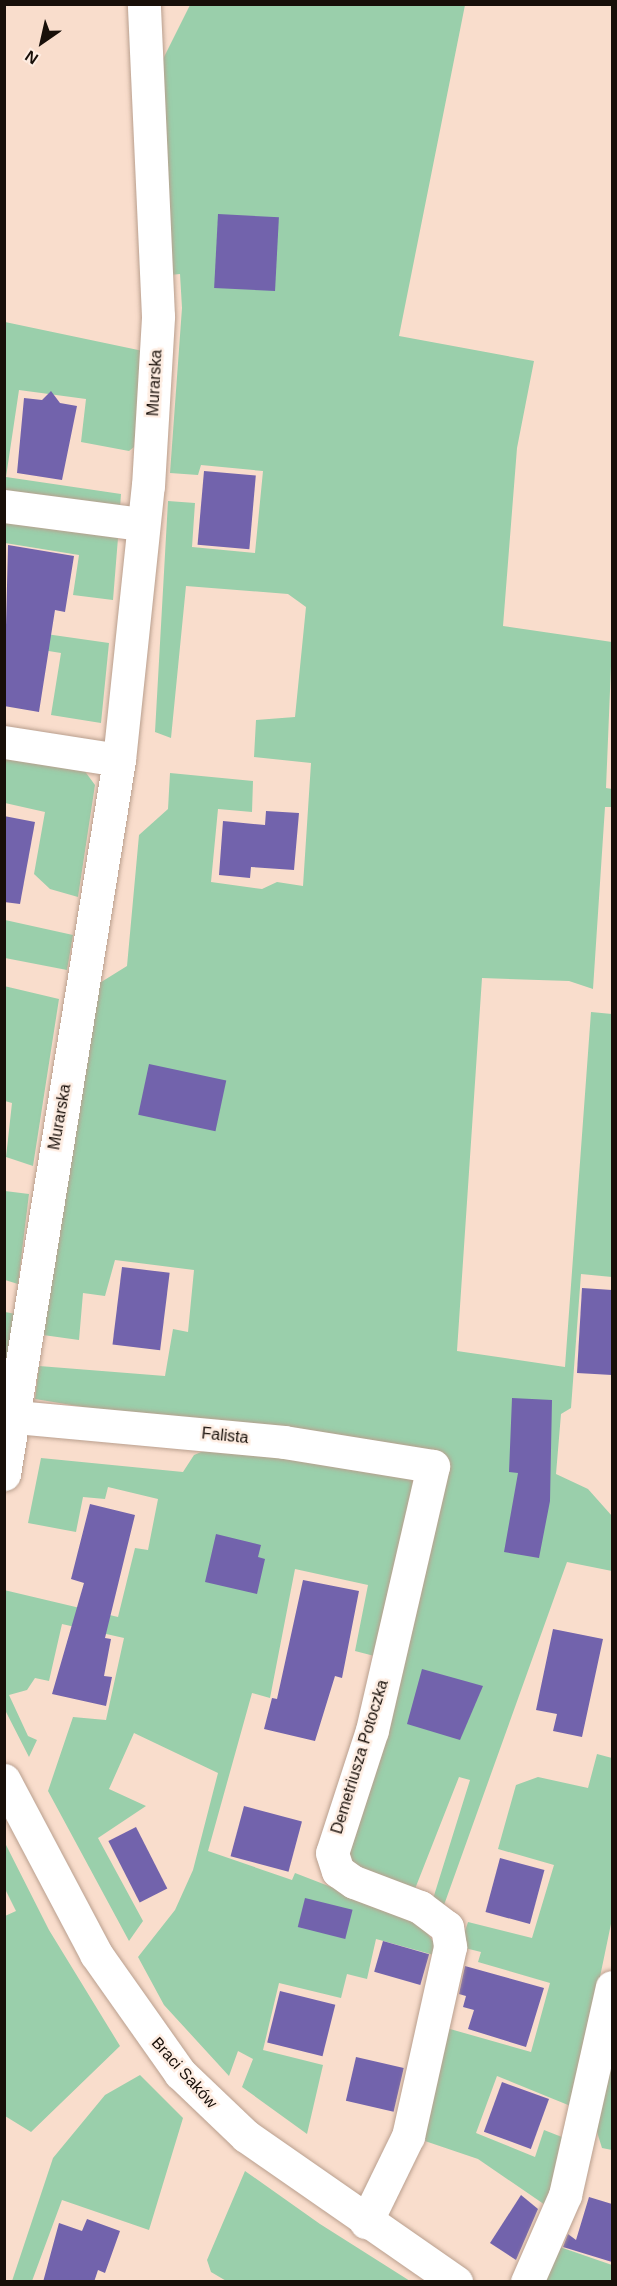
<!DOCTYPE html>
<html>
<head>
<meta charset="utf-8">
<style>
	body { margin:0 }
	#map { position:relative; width:617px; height:2286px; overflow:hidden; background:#f9ddcc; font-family:Arial,sans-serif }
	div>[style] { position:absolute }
	.green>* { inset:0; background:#9acfab }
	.building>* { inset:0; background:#7263ac; transform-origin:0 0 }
	.roads { filter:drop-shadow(0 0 2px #b99f8e) drop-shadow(0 0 2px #b99f8e) }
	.minor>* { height:33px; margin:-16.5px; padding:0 16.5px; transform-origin:16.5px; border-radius:16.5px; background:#fff }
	span { translate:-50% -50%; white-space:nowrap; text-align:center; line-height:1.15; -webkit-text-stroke:5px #feede2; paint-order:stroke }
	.street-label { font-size:16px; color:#180f09 }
	.frame { position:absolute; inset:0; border:6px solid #180f09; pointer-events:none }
	.north { position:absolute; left:12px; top:12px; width:60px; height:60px; -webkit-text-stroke:4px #feede2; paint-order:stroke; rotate:214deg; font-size:16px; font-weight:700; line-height:24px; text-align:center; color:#180f09 }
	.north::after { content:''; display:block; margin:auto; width:21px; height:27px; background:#180f09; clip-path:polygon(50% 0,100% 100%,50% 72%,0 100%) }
</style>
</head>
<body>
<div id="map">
	<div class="green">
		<i style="clip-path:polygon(190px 5px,465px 5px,399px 336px,534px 361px,517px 448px,503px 626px,612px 642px,606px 788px,612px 789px,612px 807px,605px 807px,593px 989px,569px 981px,482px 978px,457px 1351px,565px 1367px,591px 1012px,612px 1014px,612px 1277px,581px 1274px,571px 1408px,561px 1414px,556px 1474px,588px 1489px,612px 1516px,612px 1571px,567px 1562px,444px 1905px,432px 1902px,470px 1780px,459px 1777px,413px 1894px,346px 1869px,339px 1854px,441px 1466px,35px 1399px,39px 1366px,165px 1376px,173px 1329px,188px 1332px,194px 1270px,115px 1260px,105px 1296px,83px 1293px,79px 1340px,43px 1335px,98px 984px,127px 966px,139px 835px,168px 809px,170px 773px,253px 781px,252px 812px,218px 809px,211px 882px,262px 889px,277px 882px,303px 886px,311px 763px,254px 757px,256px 720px,295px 717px,306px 607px,288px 594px,186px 586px,171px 738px,155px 732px,168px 501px,195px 503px,192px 547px,255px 553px,263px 471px,201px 465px,198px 475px,170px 473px,182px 308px,180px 274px,170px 275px,161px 63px)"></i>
		<i style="clip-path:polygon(5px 322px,143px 351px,134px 447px,129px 451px,81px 442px,86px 399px,19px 390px,6px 477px,121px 494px,120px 508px,5px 493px)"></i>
		<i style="clip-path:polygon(4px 514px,107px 529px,118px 538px,113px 600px,73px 595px,79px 555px,5px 543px)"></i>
		<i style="clip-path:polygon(4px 628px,109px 643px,101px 723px,51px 715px,61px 653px,5px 644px)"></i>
		<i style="clip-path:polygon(4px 754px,81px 766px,95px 785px,78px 897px,50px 889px,34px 874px,45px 812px,5px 803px)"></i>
		<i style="clip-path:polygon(5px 920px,73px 935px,67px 970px,5px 958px)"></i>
		<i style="clip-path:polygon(4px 986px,59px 999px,33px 1166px,6px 1157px,12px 1103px,5px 1101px)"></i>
		<i style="clip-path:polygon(5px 1191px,29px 1194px,18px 1284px,5px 1280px)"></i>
		<i style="clip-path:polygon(5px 1312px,16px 1314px,5px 1370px)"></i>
		<i style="clip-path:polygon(220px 1444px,426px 1472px,382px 1658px,355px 1651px,368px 1585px,295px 1569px,270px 1698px,252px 1693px,208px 1851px,292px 1880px,295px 1873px,419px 1921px,439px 1950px,434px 1955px,376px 1939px,367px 1979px,347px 1974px,341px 1998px,279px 1983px,263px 2050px,323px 2065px,307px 2134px,242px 2087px,253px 2059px,238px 2051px,229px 2076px,164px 2005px,138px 1957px,175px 1910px,193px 1870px,218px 1773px,134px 1733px,109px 1789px,146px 1806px,98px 1838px,143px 1921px,129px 1941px,48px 1791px,73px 1717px,106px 1720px,124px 1638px,62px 1624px,49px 1681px,35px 1678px,27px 1690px,9px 1695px,28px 1736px,37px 1740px,29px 1757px,5px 1710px,4px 1590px,118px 1617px,135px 1548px,148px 1550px,158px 1499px,108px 1487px,105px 1499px,83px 1497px,76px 1532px,28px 1523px,41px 1458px,183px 1472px,194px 1455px)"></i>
		<i style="clip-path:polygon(597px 1754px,612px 1758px,612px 1919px,573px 2107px,497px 2076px,476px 2133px,535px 2157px,544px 2130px,567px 2139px,551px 2209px,478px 2159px,419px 2139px,443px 2027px,531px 2052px,550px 1983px,478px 1962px,481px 1952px,461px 1947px,464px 1934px,468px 1922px,532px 1938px,554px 1865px,498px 1849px,516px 1785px,538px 1777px,588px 1788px)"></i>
		<i style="clip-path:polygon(4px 1841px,49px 1930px,120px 2046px,31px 2132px,5px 2116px,5px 1916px,16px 1911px,5px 1889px)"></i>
		<i style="clip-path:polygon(612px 2024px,612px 2150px,602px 2148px,593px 2119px)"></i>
		<i style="clip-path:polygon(140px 2075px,183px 2118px,149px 2230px,62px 2200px,32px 2281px,12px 2281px,53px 2158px,105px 2095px)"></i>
		<i style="clip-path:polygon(245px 2171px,320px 2224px,410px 2281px,228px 2282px,211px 2272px,207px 2260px)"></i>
		<i style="clip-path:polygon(557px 2246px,612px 2265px,612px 2281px,544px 2282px)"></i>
	</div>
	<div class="building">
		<i style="left:218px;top:214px;width:61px;height:74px;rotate:3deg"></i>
		<i style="clip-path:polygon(51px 391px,60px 403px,77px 406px,62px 480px,17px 473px,24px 398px,42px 400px)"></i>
		<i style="left:204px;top:471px;width:52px;height:74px;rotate:5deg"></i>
		<i style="clip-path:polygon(8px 545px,74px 556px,65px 612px,55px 610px,39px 712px,4px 706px)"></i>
		<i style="clip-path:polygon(266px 811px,299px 813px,294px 870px,251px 867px,250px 878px,219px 875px,223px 821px,265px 825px)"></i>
		<i style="clip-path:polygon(4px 816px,35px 822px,20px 904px,4px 902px)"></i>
		<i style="left:149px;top:1064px;width:79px;height:52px;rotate:12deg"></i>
		<i style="left:122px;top:1267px;width:48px;height:78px;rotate:7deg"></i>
		<i style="clip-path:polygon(582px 1288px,612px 1290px,612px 1375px,577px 1373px)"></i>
		<i style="clip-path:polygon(512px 1398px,552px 1400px,550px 1501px,539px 1558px,504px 1552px,518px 1473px,509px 1472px)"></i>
		<i style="clip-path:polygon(90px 1504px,135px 1515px,105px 1638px,111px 1639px,104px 1676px,112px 1677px,106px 1706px,52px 1694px,84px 1583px,71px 1579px)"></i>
		<i style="clip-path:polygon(216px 1534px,261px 1545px,258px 1557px,265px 1559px,257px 1594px,205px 1582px)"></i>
		<i style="clip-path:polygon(303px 1580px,359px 1591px,342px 1678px,335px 1676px,315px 1741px,264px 1729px,272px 1698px,277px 1699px)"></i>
		<i style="clip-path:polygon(553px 1629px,603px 1639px,582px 1737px,553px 1731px,557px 1714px,536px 1710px)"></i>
		<i style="clip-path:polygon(422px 1669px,483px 1686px,460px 1740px,407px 1724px)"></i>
		<i style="left:244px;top:1806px;width:60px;height:52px;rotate:15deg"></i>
		<i style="left:136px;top:1827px;width:69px;height:31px;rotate:63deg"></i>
		<i style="left:500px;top:1858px;width:46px;height:56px;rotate:15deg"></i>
		<i style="left:305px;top:1898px;width:49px;height:30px;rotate:14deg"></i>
		<i style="left:383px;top:1941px;width:48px;height:32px;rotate:16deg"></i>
		<i style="clip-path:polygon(465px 1966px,544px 1988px,526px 2047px,468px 2029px,474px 2010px,463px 2007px,466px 1996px,459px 1994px)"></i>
		<i style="left:280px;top:1991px;width:57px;height:53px;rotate:14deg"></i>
		<i style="left:356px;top:2057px;width:49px;height:45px;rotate:13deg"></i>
		<i style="left:502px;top:2082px;width:50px;height:53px;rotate:20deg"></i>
		<i style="clip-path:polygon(521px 2195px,538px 2209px,516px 2260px,490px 2243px)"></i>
		<i style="clip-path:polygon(589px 2197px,612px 2204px,612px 2262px,563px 2247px,568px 2234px,576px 2240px)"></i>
		<i style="clip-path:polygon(87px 2219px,120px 2231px,105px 2273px,98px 2270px,94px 2282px,43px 2282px,59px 2223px,82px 2231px)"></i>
	</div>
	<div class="roads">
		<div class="minor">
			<i style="left:4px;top:506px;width:138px;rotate:7.5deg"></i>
			<i style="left:4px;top:742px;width:116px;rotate:8.9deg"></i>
			<i style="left:16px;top:1417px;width:269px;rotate:5.3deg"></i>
			<i style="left:284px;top:1442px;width:151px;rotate:9.2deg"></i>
			<i style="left:433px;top:1466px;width:271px;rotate:103deg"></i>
			<i style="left:372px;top:1730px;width:129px;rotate:108deg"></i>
			<i style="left:332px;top:1853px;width:19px;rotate:72deg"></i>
			<i style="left:338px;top:1871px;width:19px;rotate:35deg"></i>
			<i style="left:354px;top:1882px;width:71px;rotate:20.7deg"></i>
			<i style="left:420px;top:1907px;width:34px;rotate:37deg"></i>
			<i style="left:447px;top:1927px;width:20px;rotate:81deg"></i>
			<i style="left:450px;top:1947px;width:194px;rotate:102.5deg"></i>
			<i style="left:408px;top:2136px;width:96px;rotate:116deg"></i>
			<i style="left:4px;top:1474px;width:723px;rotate:-80.85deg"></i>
			<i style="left:119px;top:760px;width:276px;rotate:-84deg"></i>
			<i style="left:148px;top:486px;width:170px;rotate:-86.6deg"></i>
			<i style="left:158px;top:316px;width:312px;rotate:-92.6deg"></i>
			<i style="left:4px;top:1780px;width:197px;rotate:62.1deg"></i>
			<i style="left:96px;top:1954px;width:146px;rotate:54.8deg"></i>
			<i style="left:180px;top:2073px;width:91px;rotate:43.7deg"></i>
			<i style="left:246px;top:2136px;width:256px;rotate:34.8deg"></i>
			<i style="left:527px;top:2282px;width:95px;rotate:-66.4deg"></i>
			<i style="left:565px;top:2195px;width:213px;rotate:-77.3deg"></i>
		</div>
	</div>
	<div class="street-label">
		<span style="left:155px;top:383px;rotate:-87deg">Murarska</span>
		<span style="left:60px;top:1117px;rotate:-80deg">Murarska</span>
		<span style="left:225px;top:1436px;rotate:6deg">Falista</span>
		<span style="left:360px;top:1757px;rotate:-73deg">Demetriusza Potoczka</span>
		<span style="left:184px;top:2073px;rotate:48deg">Braci Saków</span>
	</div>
	<div class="frame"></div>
	<div class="north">N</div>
</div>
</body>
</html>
